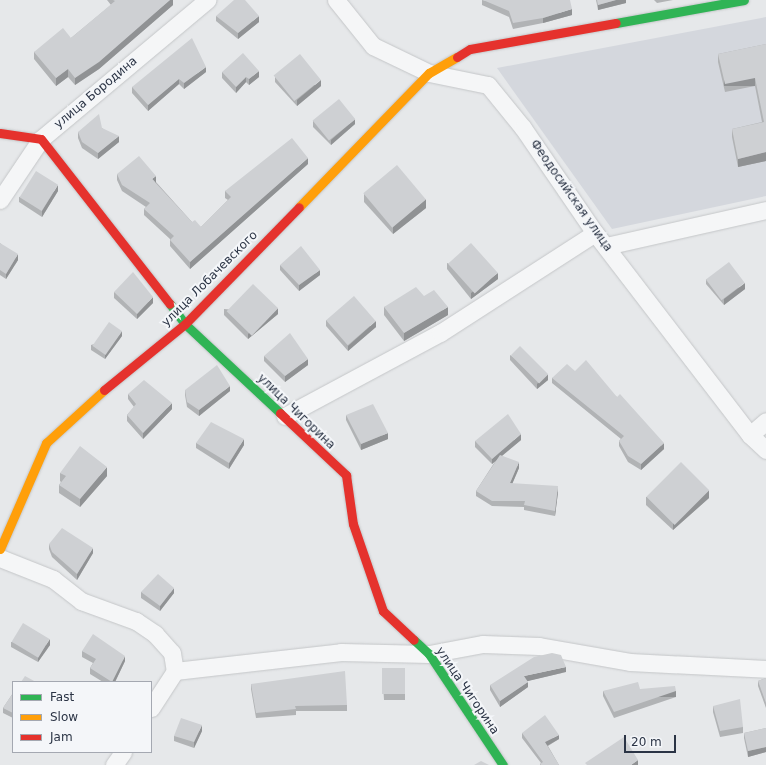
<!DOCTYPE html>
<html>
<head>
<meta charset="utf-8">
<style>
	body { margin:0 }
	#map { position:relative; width:766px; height:765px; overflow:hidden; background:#e6e8ea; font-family:"DejaVu Sans",sans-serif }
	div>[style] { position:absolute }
	.built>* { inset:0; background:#d4d7dd }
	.roads { filter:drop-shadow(0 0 1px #c4c6c8) drop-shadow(0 0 1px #c4c6c8) }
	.street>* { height:17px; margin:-8.5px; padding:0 8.5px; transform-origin:8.5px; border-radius:8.5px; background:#f5f6f7 }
	.fast>* { height:9px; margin:-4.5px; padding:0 4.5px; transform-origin:4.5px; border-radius:4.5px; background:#30b455 }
	.slow>* { height:9px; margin:-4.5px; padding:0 4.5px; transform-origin:4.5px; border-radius:4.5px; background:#ff9f0a }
	.jam>* { height:9px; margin:-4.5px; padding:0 4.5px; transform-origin:4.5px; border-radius:4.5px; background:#e5322d }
	.wall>* { inset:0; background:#b1b3b5 }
	.shaded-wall>* { inset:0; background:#909294; transform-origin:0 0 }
	.building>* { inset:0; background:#ced0d3; transform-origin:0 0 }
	span { translate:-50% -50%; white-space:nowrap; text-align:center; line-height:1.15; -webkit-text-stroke:4px #f4f6f9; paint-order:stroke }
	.street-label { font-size:12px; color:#2b3445 }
	.legend { position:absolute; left:12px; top:681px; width:140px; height:72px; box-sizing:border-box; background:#f4f6f9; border:1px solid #a4a8b1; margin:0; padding:5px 7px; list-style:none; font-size:12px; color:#2b3445 }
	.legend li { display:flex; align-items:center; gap:8px; height:20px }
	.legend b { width:20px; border:1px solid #a4a8b1 }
	.scale { position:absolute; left:624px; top:735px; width:52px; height:18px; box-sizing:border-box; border:2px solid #2b3445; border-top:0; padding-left:5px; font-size:12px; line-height:14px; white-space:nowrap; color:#2b3445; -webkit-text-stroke:3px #f4f6f9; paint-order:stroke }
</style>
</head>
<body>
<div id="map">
	<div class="built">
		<i style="clip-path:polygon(766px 17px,766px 196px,612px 229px,497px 68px)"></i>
	</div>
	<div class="roads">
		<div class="street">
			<i style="left:336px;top:0;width:59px;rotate:51.2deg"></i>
			<i style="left:373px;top:46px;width:62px;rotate:25.7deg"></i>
			<i style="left:429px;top:73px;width:60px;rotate:11.5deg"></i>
			<i style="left:488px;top:85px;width:55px;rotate:50.9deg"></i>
			<i style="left:523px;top:128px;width:127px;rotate:55.6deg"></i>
			<i style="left:595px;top:233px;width:255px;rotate:52.5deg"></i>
			<i style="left:750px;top:435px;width:22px;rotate:43deg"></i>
			<i style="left:0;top:200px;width:73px;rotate:-56.1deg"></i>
			<i style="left:41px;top:139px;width:217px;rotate:-39.9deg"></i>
			<i style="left:606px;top:246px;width:164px;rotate:-12.7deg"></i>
			<i style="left:285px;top:416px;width:176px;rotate:-28.2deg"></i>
			<i style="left:440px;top:333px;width:184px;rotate:-32.8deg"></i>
			<i style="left:750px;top:435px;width:21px;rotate:-41deg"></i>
			<i style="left:0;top:558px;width:57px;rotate:21.6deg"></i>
			<i style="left:53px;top:579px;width:36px;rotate:38deg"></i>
			<i style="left:81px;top:601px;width:59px;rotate:20deg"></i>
			<i style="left:136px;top:621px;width:23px;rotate:34deg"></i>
			<i style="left:155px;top:634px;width:25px;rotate:48deg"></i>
			<i style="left:172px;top:653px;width:18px;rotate:81deg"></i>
			<i style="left:151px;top:708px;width:44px;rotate:-57deg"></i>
			<i style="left:175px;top:671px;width:167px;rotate:-6.5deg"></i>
			<i style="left:341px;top:652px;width:88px;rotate:1.3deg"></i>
			<i style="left:429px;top:654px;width:55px;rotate:-10.5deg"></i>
			<i style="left:483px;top:644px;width:56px;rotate:2deg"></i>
			<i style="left:539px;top:646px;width:92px;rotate:10deg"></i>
			<i style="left:630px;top:662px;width:136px;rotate:2.9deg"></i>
			<i style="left:114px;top:765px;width:16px;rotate:-55deg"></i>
		</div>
		<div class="fast">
			<i style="left:616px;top:23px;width:130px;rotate:-10.2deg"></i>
			<i style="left:170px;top:304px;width:25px;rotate:53deg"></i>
			<i style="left:185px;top:324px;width:130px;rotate:43.1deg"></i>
			<i style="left:414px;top:640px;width:21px;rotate:43deg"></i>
			<i style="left:429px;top:654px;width:133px;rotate:56.3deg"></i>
		</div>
		<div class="slow">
			<i style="left:299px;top:207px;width:187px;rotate:-45.9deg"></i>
			<i style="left:429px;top:73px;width:32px;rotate:-30deg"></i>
			<i style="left:0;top:549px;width:116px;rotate:-66.5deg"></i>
			<i style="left:46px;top:443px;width:79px;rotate:-42.4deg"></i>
		</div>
		<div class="jam">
			<i style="left:457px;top:57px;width:15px;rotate:-32deg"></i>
			<i style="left:470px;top:49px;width:148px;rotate:-10.1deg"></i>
			<i style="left:0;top:133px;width:41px;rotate:8.3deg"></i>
			<i style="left:41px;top:139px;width:209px;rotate:52deg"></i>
			<i style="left:104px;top:390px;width:104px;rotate:-39.2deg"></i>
			<i style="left:185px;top:324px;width:163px;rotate:-45.7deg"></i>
			<i style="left:280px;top:413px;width:91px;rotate:43.2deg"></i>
			<i style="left:346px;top:475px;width:49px;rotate:81.9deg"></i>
			<i style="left:353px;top:524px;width:92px;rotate:71deg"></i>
			<i style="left:383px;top:611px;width:42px;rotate:43.1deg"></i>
		</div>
	</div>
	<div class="wall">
		<i style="clip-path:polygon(107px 0,173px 0,173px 5px,99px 69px,75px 85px,68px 77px,56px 86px,34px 59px,34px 52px,71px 38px,111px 5px)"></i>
		<i style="clip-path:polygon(482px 0,572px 15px,543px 23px,513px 29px,509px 17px,482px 5px)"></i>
		<i style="clip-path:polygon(596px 0,626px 0,626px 3px,598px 10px)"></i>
		<i style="clip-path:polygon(654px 0,673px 0,657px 3px)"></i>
		<i style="clip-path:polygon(216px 16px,259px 22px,238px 39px,216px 21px)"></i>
		<i style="clip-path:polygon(766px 44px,766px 161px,738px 167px,732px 137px,732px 129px,762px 122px,755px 86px,725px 92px,718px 62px,718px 54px)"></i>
		<i style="clip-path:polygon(206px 72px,184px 89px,179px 84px,148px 111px,132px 93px,132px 87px)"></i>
		<i style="clip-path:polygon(222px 72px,259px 77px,249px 85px,246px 82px,236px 93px,222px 78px)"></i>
		<i style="clip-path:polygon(275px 77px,321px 86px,297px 106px,275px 82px)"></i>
		<i style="clip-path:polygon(313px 121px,355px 124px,331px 145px,313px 127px)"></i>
		<i style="clip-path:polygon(102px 128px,119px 142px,98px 159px,82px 148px,78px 138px,78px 132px)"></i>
		<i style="clip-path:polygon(308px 164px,190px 269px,170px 246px,170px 239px,144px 215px,144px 209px,146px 207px,122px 191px,117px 180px,117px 174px,156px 182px,192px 222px,201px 227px,228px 200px,225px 198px,225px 191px)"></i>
		<i style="clip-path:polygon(58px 191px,42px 217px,19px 202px,19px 197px)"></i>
		<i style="clip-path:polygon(364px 194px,426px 208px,393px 234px,364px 202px)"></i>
		<i style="clip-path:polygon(0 243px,18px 260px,6px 279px,0 275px)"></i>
		<i style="clip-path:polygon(447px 263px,498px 279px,471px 299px,447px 269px)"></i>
		<i style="clip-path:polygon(280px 265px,320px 275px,299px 291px,280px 270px)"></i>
		<i style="clip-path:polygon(706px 279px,745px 289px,724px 305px,706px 284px)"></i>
		<i style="clip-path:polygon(114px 292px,153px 303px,137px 319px,114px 298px)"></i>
		<i style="clip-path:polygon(424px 296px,448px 315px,404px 341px,384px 315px,384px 307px)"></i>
		<i style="clip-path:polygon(224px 309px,278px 314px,248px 339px,224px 315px)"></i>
		<i style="clip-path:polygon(326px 320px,376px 327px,348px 351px,326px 326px)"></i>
		<i style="clip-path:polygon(122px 336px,105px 359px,91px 350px,91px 345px)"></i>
		<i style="clip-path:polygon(510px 355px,548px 380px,537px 389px,510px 360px)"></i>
		<i style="clip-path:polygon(264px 356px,308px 365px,285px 382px,264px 361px)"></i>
		<i style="clip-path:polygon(575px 371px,617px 397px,664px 449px,641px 470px,628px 462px,619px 446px,619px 441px,621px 439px,552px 383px,552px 378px)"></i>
		<i style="clip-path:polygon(185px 390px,230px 391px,199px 416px,187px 407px,185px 395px)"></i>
		<i style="clip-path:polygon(128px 394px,172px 409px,143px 439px,127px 421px,127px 415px,134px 407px,128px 399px)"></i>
		<i style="clip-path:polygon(346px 415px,388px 439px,361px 450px,346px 420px)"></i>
		<i style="clip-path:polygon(521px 440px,502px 456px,519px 468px,512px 484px,558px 492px,555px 516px,524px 510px,524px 507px,492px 506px,476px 496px,476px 491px,496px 460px,492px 464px,475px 447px,475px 441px)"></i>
		<i style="clip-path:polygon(196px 443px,244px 445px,229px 469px,196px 448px)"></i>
		<i style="clip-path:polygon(60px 473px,107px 476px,80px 507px,59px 493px,59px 485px,61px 482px,60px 481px)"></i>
		<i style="clip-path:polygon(646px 497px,709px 498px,673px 530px,646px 505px)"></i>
		<i style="clip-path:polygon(49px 544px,93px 553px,77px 580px,52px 557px,49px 549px)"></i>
		<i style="clip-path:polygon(141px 592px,174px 593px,160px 611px,141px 598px)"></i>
		<i style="clip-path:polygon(11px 642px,50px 645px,38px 662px,11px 647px)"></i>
		<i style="clip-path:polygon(82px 651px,125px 661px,115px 682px,103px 682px,90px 674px,90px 668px,93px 663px,82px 657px)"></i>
		<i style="clip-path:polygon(405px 668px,405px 700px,384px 700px,382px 670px)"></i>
		<i style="clip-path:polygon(566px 672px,527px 681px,528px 687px,500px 707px,490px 690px,490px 685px)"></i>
		<i style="clip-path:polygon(766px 678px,766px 708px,758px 686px,758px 681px)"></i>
		<i style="clip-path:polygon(251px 684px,347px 705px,347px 711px,296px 711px,296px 715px,256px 718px,251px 689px)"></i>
		<i style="clip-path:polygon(640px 689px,676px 697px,614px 718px,603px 696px,603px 691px)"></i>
		<i style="clip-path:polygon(13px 693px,13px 718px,3px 713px,3px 708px)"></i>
		<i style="clip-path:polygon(713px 706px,743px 727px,743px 733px,720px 737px,713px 712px)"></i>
		<i style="clip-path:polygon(766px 728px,766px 752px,748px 757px,744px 738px,744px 733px)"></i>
		<i style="clip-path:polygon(202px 731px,194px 748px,174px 741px,174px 736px)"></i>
		<i style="clip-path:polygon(522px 733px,559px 739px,548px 746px,559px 765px,540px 765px,540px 764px,541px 763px,522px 738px)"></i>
	</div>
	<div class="shaded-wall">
		<i style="clip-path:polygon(170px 0,173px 0,173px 5px,99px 69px,75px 85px,75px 78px)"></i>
		<i style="clip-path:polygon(616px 0,626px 0,626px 3px,598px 10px,598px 5px)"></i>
		<i style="clip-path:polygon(572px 9px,572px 15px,543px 23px,543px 18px)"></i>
		<i style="clip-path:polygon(259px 16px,259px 22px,238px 39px,238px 33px)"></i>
		<i style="clip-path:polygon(206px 67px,206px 72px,184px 89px,184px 83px)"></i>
		<i style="clip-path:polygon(68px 69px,68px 77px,56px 86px,56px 78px)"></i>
		<i style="clip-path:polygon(259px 71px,259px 77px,249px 85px,249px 79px)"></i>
		<i style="clip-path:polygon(246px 77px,246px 82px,236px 93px,236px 87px)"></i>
		<i style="left:755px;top:78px;width:8px;height:31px;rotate:90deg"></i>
		<i style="clip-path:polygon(179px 79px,179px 84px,148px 111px,148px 105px)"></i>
		<i style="clip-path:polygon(321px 80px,321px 86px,297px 106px,297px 100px)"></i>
		<i style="clip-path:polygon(355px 119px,355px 124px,331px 145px,331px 140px)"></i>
		<i style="clip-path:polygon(119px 136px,119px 142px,98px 159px,98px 153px)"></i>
		<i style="clip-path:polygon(766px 152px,766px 161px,738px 167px,738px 159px)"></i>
		<i style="clip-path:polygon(308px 158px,308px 164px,190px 269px,190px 262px)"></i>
		<i style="clip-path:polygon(156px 176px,156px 183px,152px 179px)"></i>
		<i style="clip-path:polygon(58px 185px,58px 191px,42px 217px,42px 211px)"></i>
		<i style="clip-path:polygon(426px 199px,426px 208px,393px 234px,393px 226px)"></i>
		<i style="clip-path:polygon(18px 254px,18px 260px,6px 279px,6px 274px)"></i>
		<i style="clip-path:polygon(320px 270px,320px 275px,299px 291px,299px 285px)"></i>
		<i style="clip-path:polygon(498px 273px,498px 279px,471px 299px,471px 293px)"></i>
		<i style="clip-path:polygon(745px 283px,745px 289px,724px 305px,724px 299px)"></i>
		<i style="clip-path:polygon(153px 297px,153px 303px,137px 319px,137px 314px)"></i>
		<i style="clip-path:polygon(448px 307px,448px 315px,404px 341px,404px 333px)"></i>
		<i style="clip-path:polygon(278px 308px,278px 314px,248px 339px,248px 334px)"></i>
		<i style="clip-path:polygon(376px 321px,376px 327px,348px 351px,348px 346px)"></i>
		<i style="clip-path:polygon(122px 331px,122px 336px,105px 359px,105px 353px)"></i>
		<i style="clip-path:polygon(308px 359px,308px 365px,285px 382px,285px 376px)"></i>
		<i style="clip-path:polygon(548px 374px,548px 380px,537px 389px,537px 384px)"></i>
		<i style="clip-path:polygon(230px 386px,230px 391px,199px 416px,199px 410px)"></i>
		<i style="clip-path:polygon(172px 403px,172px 409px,143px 439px,143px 433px)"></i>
		<i style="clip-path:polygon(388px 433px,388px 439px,361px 450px,361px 444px)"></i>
		<i style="clip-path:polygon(521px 434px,521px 440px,492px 464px,492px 459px)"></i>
		<i style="clip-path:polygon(244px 439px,244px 445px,229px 469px,229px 463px)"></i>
		<i style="clip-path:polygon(664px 443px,664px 449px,641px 470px,641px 464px)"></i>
		<i style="clip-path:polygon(519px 462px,519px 468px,510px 489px,510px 483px)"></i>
		<i style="clip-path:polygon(107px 467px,107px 476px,80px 507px,80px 499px)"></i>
		<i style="clip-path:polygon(558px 486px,558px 492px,555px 516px,555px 511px)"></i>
		<i style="clip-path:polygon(709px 490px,709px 498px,673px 530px,673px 522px)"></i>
		<i style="clip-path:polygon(93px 548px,93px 553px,77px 580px,77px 574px)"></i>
		<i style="clip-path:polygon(174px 588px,174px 593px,160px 611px,160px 606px)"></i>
		<i style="clip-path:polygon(50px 639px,50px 645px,38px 662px,38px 657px)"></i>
		<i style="clip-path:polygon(125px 656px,125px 661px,115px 682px,112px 682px)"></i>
		<i style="clip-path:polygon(566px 667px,566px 672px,524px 682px,524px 676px)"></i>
		<i style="clip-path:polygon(528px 682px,528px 687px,500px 707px,500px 701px)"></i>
		<i style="left:676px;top:691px;width:6px;height:65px;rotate:90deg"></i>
		<i style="clip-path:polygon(202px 725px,202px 731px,194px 748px,194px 742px)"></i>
		<i style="clip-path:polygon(559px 735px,559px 739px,545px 747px,545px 742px)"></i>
		<i style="clip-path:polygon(766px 747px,766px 752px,748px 757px,748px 751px)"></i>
		<i style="clip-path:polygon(638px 760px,638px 765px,631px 765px)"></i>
	</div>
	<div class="building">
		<i style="clip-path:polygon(113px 0,170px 0,99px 62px,75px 78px,68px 69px,56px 78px,34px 52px,63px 28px,71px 38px,115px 1px)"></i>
		<i style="clip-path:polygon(234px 0,245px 0,259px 16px,238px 33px,216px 16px)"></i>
		<i style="clip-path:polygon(483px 0,570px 0,572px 9px,543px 18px,513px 23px,509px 11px)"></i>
		<i style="clip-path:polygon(597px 0,616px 0,598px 5px)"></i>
		<i style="clip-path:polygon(192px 38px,206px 67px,184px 83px,179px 79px,148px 105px,132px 87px)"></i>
		<i style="clip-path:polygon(766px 44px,766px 152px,738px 159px,732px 129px,764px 122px,755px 78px,725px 84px,718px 54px)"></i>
		<i style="clip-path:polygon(243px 53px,259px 71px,249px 79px,246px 77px,236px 87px,222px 72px)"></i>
		<i style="left:300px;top:54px;width:33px;height:34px;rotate:51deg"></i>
		<i style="left:339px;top:99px;width:26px;height:34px;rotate:51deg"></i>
		<i style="clip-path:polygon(99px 114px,102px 128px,119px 136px,98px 153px,82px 142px,78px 132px)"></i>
		<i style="clip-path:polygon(292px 138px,308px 158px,190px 262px,170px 240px,174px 236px,144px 209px,150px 203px,122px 185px,117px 174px,139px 156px,156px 176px,152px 179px,192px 222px,195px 220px,201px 227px,231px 197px,225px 191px)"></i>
		<i style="left:397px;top:165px;width:45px;height:44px;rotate:50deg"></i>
		<i style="left:36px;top:171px;width:26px;height:31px;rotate:32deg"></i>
		<i style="clip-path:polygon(0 243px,18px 254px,6px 274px,0 270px)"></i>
		<i style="left:471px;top:243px;width:40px;height:31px;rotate:48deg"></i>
		<i style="clip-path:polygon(301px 246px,320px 270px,299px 285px,280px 265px)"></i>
		<i style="left:729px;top:262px;width:26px;height:29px;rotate:53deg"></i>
		<i style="clip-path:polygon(133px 272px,153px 297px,137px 314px,114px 292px)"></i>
		<i style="left:253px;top:284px;width:35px;height:38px;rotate:44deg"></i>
		<i style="clip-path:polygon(416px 287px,424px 296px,434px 290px,448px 307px,404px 333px,384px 307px)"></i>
		<i style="left:354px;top:296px;width:33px;height:37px;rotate:49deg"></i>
		<i style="left:109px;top:322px;width:16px;height:29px;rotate:35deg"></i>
		<i style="clip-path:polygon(290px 333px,308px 359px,285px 376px,264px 356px)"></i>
		<i style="left:520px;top:346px;width:40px;height:13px;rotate:45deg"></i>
		<i style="clip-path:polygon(586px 360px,617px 397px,620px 394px,664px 443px,641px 464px,628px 456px,619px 441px,624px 436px,552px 378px,567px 364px,575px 371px)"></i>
		<i style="clip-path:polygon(217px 365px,230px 386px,199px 410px,187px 402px,185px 390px)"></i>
		<i style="clip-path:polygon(144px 380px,172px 403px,143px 433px,127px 415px,136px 404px,128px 394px)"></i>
		<i style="clip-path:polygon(373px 404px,388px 433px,361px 444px,346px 415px)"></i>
		<i style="clip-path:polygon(508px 414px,521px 434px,492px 459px,475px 441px)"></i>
		<i style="clip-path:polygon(211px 422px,244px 439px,229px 463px,196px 443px)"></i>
		<i style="clip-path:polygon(80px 446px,107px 467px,80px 499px,59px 485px,66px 476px,60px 473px)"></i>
		<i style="clip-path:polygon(500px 455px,519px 462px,510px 483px,558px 486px,555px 511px,524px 505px,525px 501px,492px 501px,476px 491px)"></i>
		<i style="left:681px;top:462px;width:40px;height:49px;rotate:45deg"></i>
		<i style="clip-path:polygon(62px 528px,93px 548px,77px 574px,52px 552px,49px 544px)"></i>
		<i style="clip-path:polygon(158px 574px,174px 588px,160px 606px,141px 592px)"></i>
		<i style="left:23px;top:623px;width:31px;height:22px;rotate:31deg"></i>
		<i style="clip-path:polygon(93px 634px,125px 656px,112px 682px,90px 668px,96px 659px,82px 651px)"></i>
		<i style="clip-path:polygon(552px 653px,561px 655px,566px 667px,524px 676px,528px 682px,500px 701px,490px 685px,534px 657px)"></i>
		<i style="left:405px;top:668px;width:26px;height:23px;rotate:90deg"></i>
		<i style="clip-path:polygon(345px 671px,347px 705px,295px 706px,296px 709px,256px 713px,251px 684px)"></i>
		<i style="clip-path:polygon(25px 676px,36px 682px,21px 682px)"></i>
		<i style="clip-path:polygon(766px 678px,766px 703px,758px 681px)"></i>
		<i style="clip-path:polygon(638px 682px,640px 689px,675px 686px,676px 691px,614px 712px,603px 691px)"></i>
		<i style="clip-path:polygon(13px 693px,13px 713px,3px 708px)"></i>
		<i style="clip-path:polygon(740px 699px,743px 727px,720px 731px,713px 706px)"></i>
		<i style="clip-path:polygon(545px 715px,559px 735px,545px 742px,559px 765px,541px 765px,540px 764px,543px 762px,522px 733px)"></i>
		<i style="clip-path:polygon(181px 718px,202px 725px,194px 742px,174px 736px)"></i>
		<i style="clip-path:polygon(766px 728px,766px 747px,748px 751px,744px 733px)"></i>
		<i style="clip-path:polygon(624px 737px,638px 760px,631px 765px,587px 765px,585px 763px)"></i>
		<i style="clip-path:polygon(481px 761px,489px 765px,474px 765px)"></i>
	</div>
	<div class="street-label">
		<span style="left:96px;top:93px;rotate:-40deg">улица Бородина</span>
		<span style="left:571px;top:196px;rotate:55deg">Феодосийская улица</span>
		<span style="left:210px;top:279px;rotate:-45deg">улица Лобачевского</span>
		<span style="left:296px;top:412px;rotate:44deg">улица Чигорина</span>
		<span style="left:467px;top:691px;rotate:56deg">улица Чигорина</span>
	</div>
	<ul class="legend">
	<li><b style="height:5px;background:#30b455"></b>Fast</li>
	<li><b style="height:5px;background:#ff9f0a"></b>Slow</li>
	<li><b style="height:5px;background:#e5322d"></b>Jam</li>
	</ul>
	<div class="scale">20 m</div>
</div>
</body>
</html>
